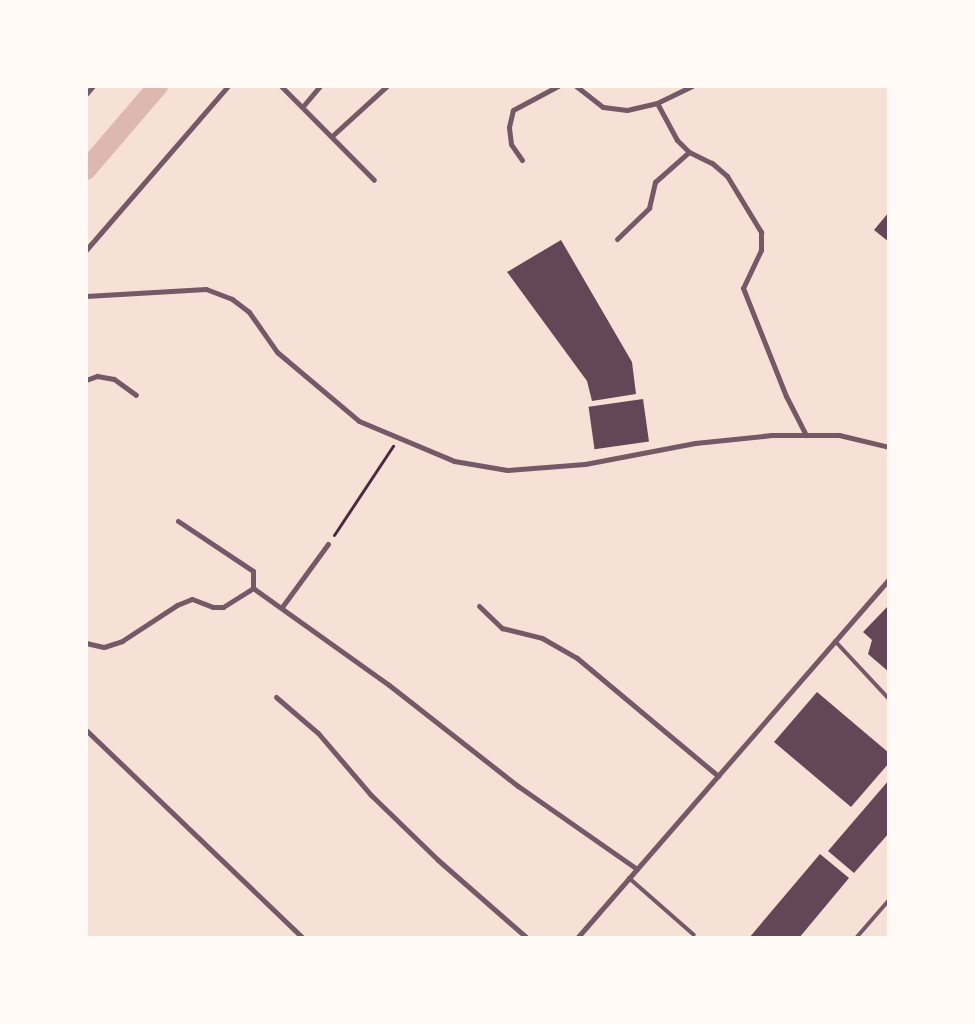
<!DOCTYPE html>
<html>
<head>
<meta charset="utf-8">
<style>
	body { margin:0 }
	#map { position:relative; width:975px; height:1024px; overflow:hidden; background:#f7e1d7; font-family:"Open Sans",sans-serif }
	div>[style] { position:absolute }
	.canal>* { height:20px; margin:-10px; padding:0 10px; transform-origin:10px; border-radius:10px; background:#dcb8b0 }
	.building>* { inset:0; background:#644757; transform-origin:0 0 }
	.path>* { height:3px; margin:-1.5px; padding:0 1.5px; transform-origin:1.5px; border-radius:1.5px; background:#4a2c40 }
	.service>* { height:4px; margin:-2px; padding:0 2px; transform-origin:2px; border-radius:2px; background:#755966 }
	.minor>* { height:5px; margin:-2.5px; padding:0 2.5px; transform-origin:2.5px; border-radius:2.5px; background:#755966 }
	span { translate:-50% -50%; white-space:nowrap; text-align:center; line-height:1.15; -webkit-text-stroke:4px #fffaf5; paint-order:stroke }
	.frame { position:absolute; inset:0; border:88px solid #fffaf5; pointer-events:none }
</style>
</head>
<body>
<div id="map">
	<div class="canal">
		<i style="left:86px;top:170px;width:111px;rotate:-49.4deg"></i>
	</div>
	<div class="building">
		<i style="clip-path:polygon(889px 212px,889px 242px,874px 230px)"></i>
		<i style="clip-path:polygon(561px 240px,632px 362px,636px 394px,592px 401px,587px 381px,507px 272px)"></i>
		<i style="left:643px;top:399px;width:43px;height:55px;rotate:82deg"></i>
		<i style="clip-path:polygon(889px 605px,889px 672px,868px 654px,872px 640px,863px 632px)"></i>
		<i style="clip-path:polygon(817px 692px,889px 753px,889px 763px,851px 807px,774px 742px)"></i>
		<i style="clip-path:polygon(889px 780px,889px 833px,854px 873px,828px 851px)"></i>
		<i style="clip-path:polygon(820px 854px,849px 878px,799px 938px,749px 938px)"></i>
	</div>
	<div class="path">
		<i style="left:334px;top:535px;width:107px;rotate:-56.5deg"></i>
	</div>
	<div class="service">
		<i style="left:835px;top:641px;width:79px;rotate:47deg"></i>
		<i style="left:629px;top:878px;width:86px;rotate:41.2deg"></i>
		<i style="left:856px;top:938px;width:50px;rotate:-49deg"></i>
	</div>
	<div class="minor">
		<i style="left:281px;top:86px;width:132px;rotate:45.3deg"></i>
		<i style="left:576px;top:86px;width:34px;rotate:38deg"></i>
		<i style="left:603px;top:107px;width:24px;rotate:7deg"></i>
		<i style="left:627px;top:110px;width:31px;rotate:-13deg"></i>
		<i style="left:657px;top:103px;width:39px;rotate:-26deg"></i>
		<i style="left:86px;top:94px;width:11px;rotate:-49deg"></i>
		<i style="left:657px;top:103px;width:42px;rotate:61.6deg"></i>
		<i style="left:677px;top:140px;width:17px;rotate:45deg"></i>
		<i style="left:689px;top:152px;width:25px;rotate:26deg"></i>
		<i style="left:712px;top:163px;width:20px;rotate:41deg"></i>
		<i style="left:727px;top:176px;width:66px;rotate:58.7deg"></i>
		<i style="left:761px;top:232px;width:18px;rotate:90deg"></i>
		<i style="left:761px;top:250px;width:42px;rotate:115.3deg"></i>
		<i style="left:743px;top:288px;width:116px;rotate:68.3deg"></i>
		<i style="left:786px;top:396px;width:44px;rotate:62.9deg"></i>
		<i style="left:304px;top:105px;width:25px;rotate:-50deg"></i>
		<i style="left:332px;top:136px;width:74px;rotate:-42.3deg"></i>
		<i style="left:522px;top:160px;width:19px;rotate:-125deg"></i>
		<i style="left:511px;top:144px;width:17px;rotate:-97deg"></i>
		<i style="left:509px;top:127px;width:17px;rotate:-77deg"></i>
		<i style="left:513px;top:110px;width:51px;rotate:-28.1deg"></i>
		<i style="left:617px;top:239px;width:45px;rotate:-44.1deg"></i>
		<i style="left:649px;top:208px;width:27px;rotate:-77deg"></i>
		<i style="left:655px;top:182px;width:45px;rotate:-41.4deg"></i>
		<i style="left:86px;top:250px;width:217px;rotate:-49.1deg"></i>
		<i style="left:86px;top:296px;width:120px;rotate:-3.3deg"></i>
		<i style="left:206px;top:289px;width:28px;rotate:21deg"></i>
		<i style="left:232px;top:299px;width:21px;rotate:37deg"></i>
		<i style="left:249px;top:312px;width:49px;rotate:55deg"></i>
		<i style="left:277px;top:352px;width:107px;rotate:40.1deg"></i>
		<i style="left:359px;top:421px;width:103px;rotate:22.8deg"></i>
		<i style="left:454px;top:461px;width:54px;rotate:9.6deg"></i>
		<i style="left:507px;top:470px;width:78px;rotate:-4.4deg"></i>
		<i style="left:585px;top:464px;width:112px;rotate:-10.8deg"></i>
		<i style="left:695px;top:443px;width:77px;rotate:-5.9deg"></i>
		<i style="left:772px;top:435px;width:67px"></i>
		<i style="left:839px;top:435px;width:51px;rotate:13.5deg"></i>
		<i style="left:86px;top:380px;width:12px;rotate:-20deg"></i>
		<i style="left:97px;top:376px;width:17px;rotate:10deg"></i>
		<i style="left:114px;top:379px;width:27px;rotate:36deg"></i>
		<i style="left:178px;top:521px;width:90px;rotate:33.7deg"></i>
		<i style="left:253px;top:571px;width:17px;rotate:90deg"></i>
		<i style="left:479px;top:606px;width:32px;rotate:44deg"></i>
		<i style="left:502px;top:628px;width:41px;rotate:14deg"></i>
		<i style="left:542px;top:638px;width:40px;rotate:29.7deg"></i>
		<i style="left:577px;top:658px;width:184px;rotate:39.9deg"></i>
		<i style="left:282px;top:607px;width:78px;rotate:-53.9deg"></i>
		<i style="left:86px;top:643px;width:18px;rotate:13deg"></i>
		<i style="left:104px;top:647px;width:19px;rotate:-18deg"></i>
		<i style="left:122px;top:641px;width:66px;rotate:-33.2deg"></i>
		<i style="left:177px;top:605px;width:16px;rotate:-22deg"></i>
		<i style="left:192px;top:599px;width:22px;rotate:21deg"></i>
		<i style="left:213px;top:607px;width:10px"></i>
		<i style="left:223px;top:607px;width:36px;rotate:-32deg"></i>
		<i style="left:253px;top:588px;width:167px;rotate:35.5deg"></i>
		<i style="left:389px;top:685px;width:164px;rotate:38.1deg"></i>
		<i style="left:518px;top:786px;width:145px;rotate:34.9deg"></i>
		<i style="left:276px;top:697px;width:55px;rotate:40.6deg"></i>
		<i style="left:318px;top:733px;width:82px;rotate:49.5deg"></i>
		<i style="left:371px;top:795px;width:93px;rotate:44.1deg"></i>
		<i style="left:438px;top:860px;width:118px;rotate:41.2deg"></i>
		<i style="left:86px;top:730px;width:301px;rotate:43.8deg"></i>
		<i style="left:577px;top:938px;width:476px;rotate:-49deg"></i>
	</div>
	<div class="frame"></div>
</div>
</body>
</html>
